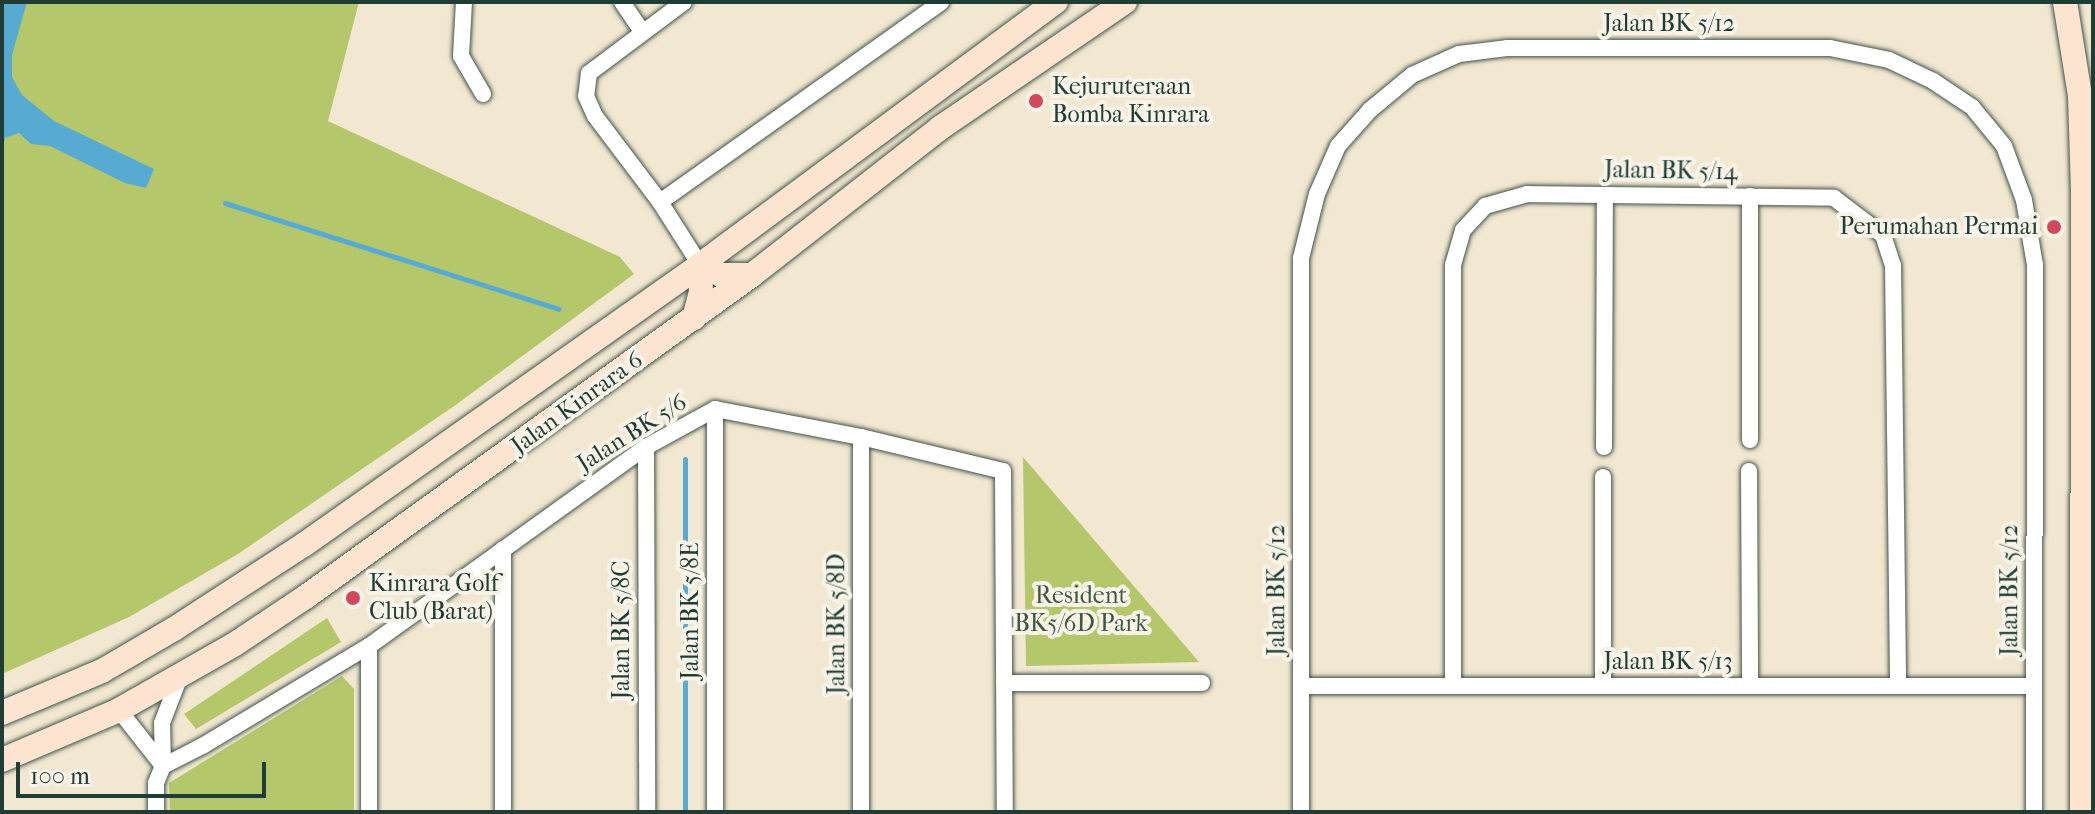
<!DOCTYPE html>
<html>
<head>
<meta charset="utf-8">
<style>
	body { margin:0 }
	#map { position:relative; width:2095px; height:814px; overflow:hidden; background:#f2e7d0; font-family:"IM FELL French Canon",serif }
	div>[style] { position:absolute }
	.green>* { inset:0; background:#b4c76b }
	.water>* { inset:0; background:#57aad2 }
	.stream>* { height:5px; margin:-2.5px; padding:0 2.5px; transform-origin:2.5px; border-radius:2.5px; background:#57aad2 }
	.roads { filter:drop-shadow(0 0 2px #3f564b) drop-shadow(0 0 2px #3f564b) }
	.minor>* { height:16px; margin:-8px; padding:0 8px; transform-origin:8px; border-radius:8px; background:#fff }
	.secondary>* { height:24px; margin:-12px; padding:0 12px; transform-origin:12px; border-radius:12px; background:#fde4d1 }
	.dots>* { width:22px; height:22px; translate:-50% -50%; box-sizing:border-box; border:4px solid #f7f3e8; border-radius:50% }
	span { translate:-50% -50%; white-space:nowrap; text-align:center; line-height:1.15; -webkit-text-stroke:8px #f7f3e8; paint-order:stroke }
	.street-label { font-size:24px; color:#1f3d34 }
	.poi-label { font-size:24px; color:#1f3d34 }
	.left { translate:0 -50%; text-align:left }
	.right { translate:-100% -50%; text-align:right }
	.park-label { font-size:24px; color:#3d593f }
	.frame { position:absolute; inset:0; border:4px solid #1f3d34; pointer-events:none }
	.scale { position:absolute; left:16px; top:762px; width:250px; height:36px; box-sizing:border-box; border:4px solid #1f3d34; border-top:0; padding-left:10px; font-size:24px; line-height:28px; white-space:nowrap; color:#1f3d34; -webkit-text-stroke:6px #f7f3e8; paint-order:stroke }
</style>
</head>
<body>
<div id="map">
	<div class="green">
		<i style="clip-path:polygon(2px 2px,359px 2px,328px 121px,620px 257px,634px 274px,457px 404px,238px 554px,129px 617px,2px 674px)"></i>
		<i style="clip-path:polygon(1023px 457px,1199px 662px,1026px 666px)"></i>
		<i style="clip-path:polygon(327px 618px,341px 642px,196px 729px,184px 714px)"></i>
		<i style="clip-path:polygon(342px 676px,354px 689px,354px 812px,170px 812px,169px 783px)"></i>
	</div>
	<div class="water">
		<i style="clip-path:polygon(2px 2px,27px 2px,12px 55px,12px 77px,22px 95px,54px 121px,154px 169px,146px 188px,125px 183px,50px 146px,31px 144px,19px 133px,5px 138px,2px 151px)"></i>
	</div>
	<div class="stream">
		<i style="left:225px;top:203px;width:350px;rotate:17.6deg"></i>
		<i style="left:685px;top:459px;width:353px;rotate:90deg"></i>
	</div>
	<div class="roads">
		<div class="minor">
			<i style="left:464px;top:2px;width:54px;rotate:93.2deg"></i>
			<i style="left:461px;top:56px;width:44px;rotate:59.9deg"></i>
			<i style="left:622px;top:2px;width:36px;rotate:56deg"></i>
			<i style="left:684px;top:2px;width:119px;rotate:143.2deg"></i>
			<i style="left:589px;top:73px;width:23px;rotate:97deg"></i>
			<i style="left:586px;top:96px;width:22px;rotate:66deg"></i>
			<i style="left:595px;top:116px;width:108px;rotate:52.9deg"></i>
			<i style="left:660px;top:202px;width:75px;rotate:57.6deg"></i>
			<i style="left:1750px;top:196px;width:244px;rotate:90deg"></i>
			<i style="left:660px;top:202px;width:345px;rotate:-35.4deg"></i>
			<i style="left:715px;top:409px;width:403px;rotate:90deg"></i>
			<i style="left:861px;top:437px;width:375px;rotate:90deg"></i>
			<i style="left:646px;top:447px;width:365px;rotate:89.8deg"></i>
			<i style="left:1604px;top:447px;width:252px;rotate:-89.8deg"></i>
			<i style="left:1749px;top:471px;width:215px;rotate:89.7deg"></i>
			<i style="left:503px;top:549px;width:263px;rotate:90deg"></i>
			<i style="left:369px;top:646px;width:166px;rotate:90deg"></i>
			<i style="left:1004px;top:683px;width:198px"></i>
			<i style="left:1301px;top:686px;width:733px"></i>
			<i style="left:1453px;top:686px;width:421px;rotate:-90deg"></i>
			<i style="left:1453px;top:265px;width:36px;rotate:-74deg"></i>
			<i style="left:1463px;top:230px;width:33px;rotate:-47deg"></i>
			<i style="left:1485px;top:206px;width:44px;rotate:-15.9deg"></i>
			<i style="left:1527px;top:194px;width:307px;rotate:0.7deg"></i>
			<i style="left:1834px;top:198px;width:61px;rotate:37.1deg"></i>
			<i style="left:1883px;top:235px;width:32px;rotate:72deg"></i>
			<i style="left:1893px;top:265px;width:421px;rotate:89.3deg"></i>
			<i style="left:1603px;top:686px;width:209px;rotate:-90deg"></i>
			<i style="left:119px;top:710px;width:71px;rotate:51.8deg"></i>
			<i style="left:163px;top:766px;width:43px;rotate:-91.3deg"></i>
			<i style="left:162px;top:723px;width:50px;rotate:-69deg"></i>
			<i style="left:156px;top:812px;width:29px;rotate:-90deg"></i>
			<i style="left:156px;top:783px;width:18px;rotate:-68deg"></i>
			<i style="left:163px;top:766px;width:46px;rotate:-27.1deg"></i>
			<i style="left:204px;top:745px;width:192px;rotate:-31deg"></i>
			<i style="left:369px;top:646px;width:341px;rotate:-35.7deg"></i>
			<i style="left:646px;top:447px;width:79px;rotate:-28.8deg"></i>
			<i style="left:715px;top:409px;width:149px;rotate:10.9deg"></i>
			<i style="left:861px;top:437px;width:146px;rotate:13.5deg"></i>
			<i style="left:1003px;top:471px;width:341px;rotate:89.7deg"></i>
			<i style="left:1301px;top:812px;width:554px;rotate:-90deg"></i>
			<i style="left:1301px;top:258px;width:66px;rotate:-76deg"></i>
			<i style="left:1317px;top:194px;width:52px;rotate:-66.4deg"></i>
			<i style="left:1338px;top:146px;width:48px;rotate:-48.4deg"></i>
			<i style="left:1370px;top:110px;width:55px;rotate:-39.8deg"></i>
			<i style="left:1412px;top:75px;width:51px;rotate:-24.1deg"></i>
			<i style="left:1459px;top:54px;width:48px;rotate:-7.1deg"></i>
			<i style="left:1507px;top:48px;width:323px"></i>
			<i style="left:1830px;top:48px;width:60px;rotate:11.5deg"></i>
			<i style="left:1889px;top:60px;width:49px;rotate:25.5deg"></i>
			<i style="left:1933px;top:81px;width:47px;rotate:33.7deg"></i>
			<i style="left:1972px;top:107px;width:50px;rotate:50.6deg"></i>
			<i style="left:2004px;top:146px;width:58px;rotate:69.7deg"></i>
			<i style="left:2024px;top:200px;width:66px;rotate:80.4deg"></i>
			<i style="left:2035px;top:265px;width:547px;rotate:90.1deg"></i>
		</div>
		<div class="secondary">
			<i style="left:2065px;top:2px;width:95px;rotate:80.9deg"></i>
			<i style="left:2080px;top:96px;width:93px;rotate:88.2deg"></i>
			<i style="left:2083px;top:189px;width:623px;rotate:90.09deg"></i>
			<i style="left:694px;top:318px;width:27px;rotate:-75deg"></i>
			<i style="left:701px;top:292px;width:27px;rotate:-92deg"></i>
			<i style="left:700px;top:265px;width:23px;rotate:25deg"></i>
			<i style="left:721px;top:275px;width:31px"></i>
			<i style="left:2px;top:713px;width:108px;rotate:-22.8deg"></i>
			<i style="left:102px;top:671px;width:83px;rotate:-30.3deg"></i>
			<i style="left:174px;top:629px;width:156px;rotate:-33deg"></i>
			<i style="left:305px;top:544px;width:484px;rotate:-35.2deg"></i>
			<i style="left:700px;top:265px;width:443px;rotate:-36.5deg"></i>
			<i style="left:2px;top:760px;width:127px;rotate:-23.1deg"></i>
			<i style="left:119px;top:710px;width:133px;rotate:-29.6deg"></i>
			<i style="left:235px;top:644px;width:87px;rotate:-33.7deg"></i>
			<i style="left:307px;top:596px;width:549px;rotate:-35.8deg"></i>
			<i style="left:752px;top:275px;width:239px;rotate:-38deg"></i>
			<i style="left:940px;top:128px;width:224px;rotate:-34.3deg"></i>
		</div>
	</div>
	<div class="dots">
		<i style="left:1036px;top:101px;background:#d1495b"></i>
		<i style="left:2054px;top:227px;background:#d1495b"></i>
		<i style="left:353px;top:598px;background:#d1495b"></i>
	</div>
	<div class="street-label">
		<span style="left:1669px;top:24px">Jalan BK 5/12</span>
		<span style="left:1671px;top:171px;rotate:1deg">Jalan BK 5/14</span>
		<span style="left:577px;top:403px;rotate:-36deg">Jalan Kinrara 6</span>
		<span style="left:632px;top:433px;rotate:-32deg">Jalan BK 5/6</span>
		<span style="left:1277px;top:590px;rotate:-90deg">Jalan BK 5/12</span>
		<span style="left:2010px;top:590px;rotate:-90deg">Jalan BK 5/12</span>
		<span style="left:691px;top:611px;rotate:-90deg">Jalan BK 5/8E</span>
		<span style="left:837px;top:624px;rotate:-90deg">Jalan BK 5/8D</span>
		<span style="left:622px;top:630px;rotate:-90deg">Jalan BK 5/8C</span>
		<span style="left:1668px;top:662px">Jalan BK 5/13</span>
	</div>
	<div class="poi-label">
		<span class="left" style="left:1052px;top:101px">Kejuruteraan<br>Bomba Kinrara</span>
		<span class="right" style="left:2038px;top:227px">Perumahan Permai</span>
		<span class="left" style="left:369px;top:598px">Kinrara Golf<br>Club (Barat)</span>
	</div>
	<div class="park-label">
		<span style="left:1081px;top:610px">Resident<br>BK5/6D Park</span>
	</div>
	<div class="frame"></div>
	<div class="scale">100 m</div>
</div>
</body>
</html>
